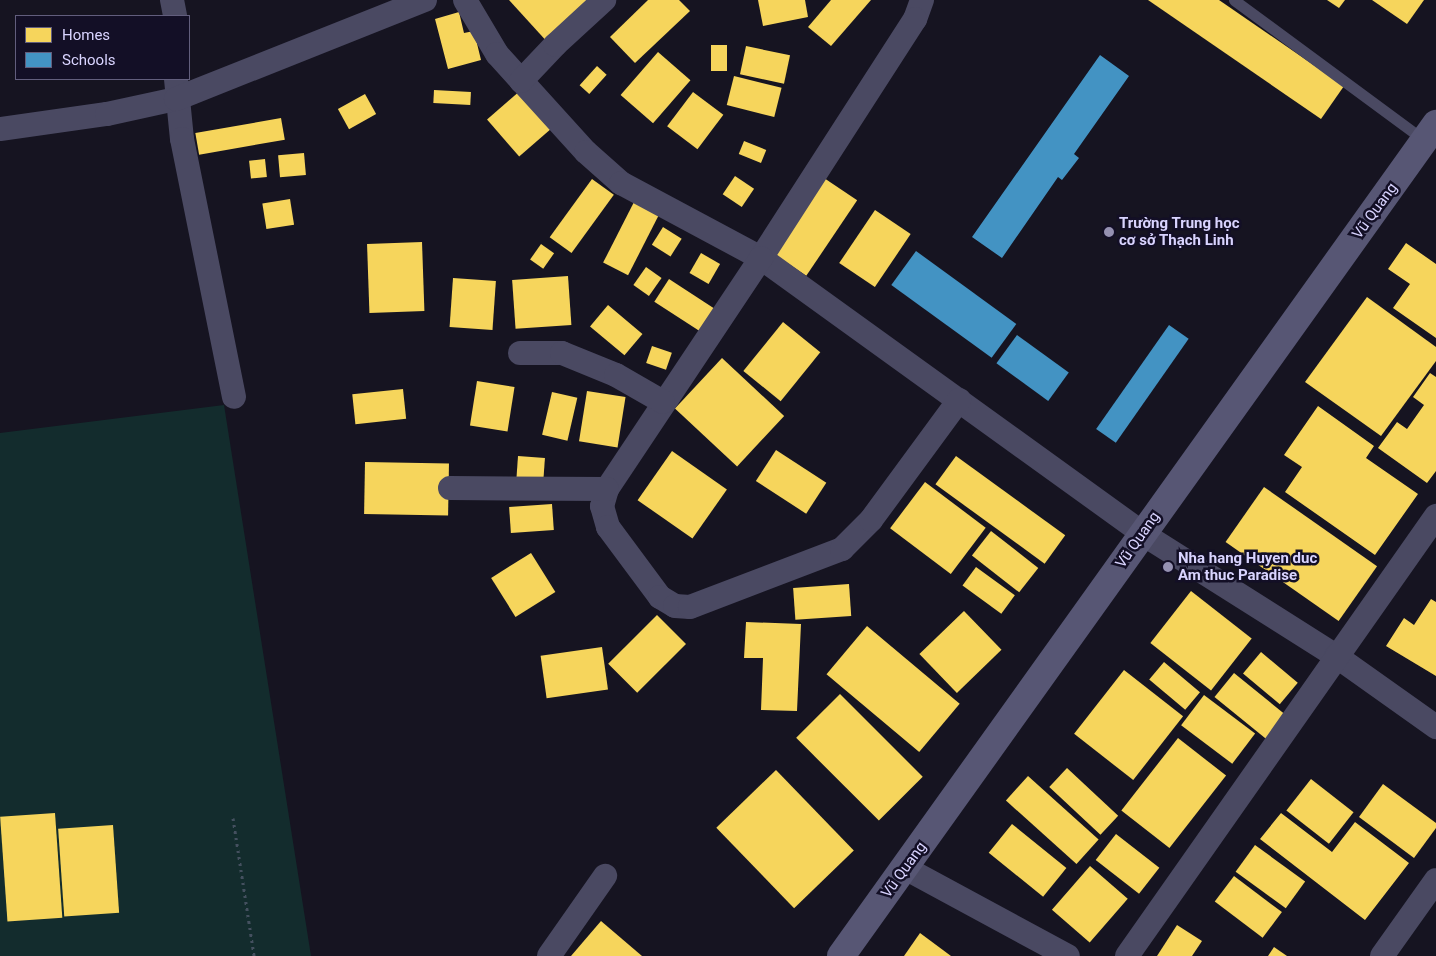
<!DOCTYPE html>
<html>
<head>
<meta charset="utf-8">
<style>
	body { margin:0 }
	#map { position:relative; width:1436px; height:956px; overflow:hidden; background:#161421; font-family:Roboto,sans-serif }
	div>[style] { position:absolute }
	.green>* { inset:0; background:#132c2d }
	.homes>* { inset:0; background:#f6d55c; transform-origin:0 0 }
	.schools>* { inset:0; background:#4393c3; transform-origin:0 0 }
	.path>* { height:3px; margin-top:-1.5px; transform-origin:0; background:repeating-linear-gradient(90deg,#44505f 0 2.5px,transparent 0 6.5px) }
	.lane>* { height:11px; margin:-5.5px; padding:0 5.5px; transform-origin:5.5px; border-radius:5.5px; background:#4a4962 }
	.street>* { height:24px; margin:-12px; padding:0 12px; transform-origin:12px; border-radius:12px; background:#4a4962 }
	.secondary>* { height:28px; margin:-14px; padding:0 14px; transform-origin:14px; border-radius:14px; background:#575674 }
	.dots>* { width:14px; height:14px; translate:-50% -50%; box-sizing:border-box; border:2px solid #130f26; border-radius:50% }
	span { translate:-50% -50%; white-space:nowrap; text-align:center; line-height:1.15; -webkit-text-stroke:5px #130f26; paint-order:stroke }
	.street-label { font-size:15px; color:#d9d4ff }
	.poi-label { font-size:15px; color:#d9d4ff; font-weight:700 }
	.left { translate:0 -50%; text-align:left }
	.legend { position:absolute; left:15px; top:15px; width:175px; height:65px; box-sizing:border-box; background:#130f26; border:1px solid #625e7d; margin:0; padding:6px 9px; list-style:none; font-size:15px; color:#d9d4ff }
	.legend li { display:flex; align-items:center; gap:10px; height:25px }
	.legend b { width:25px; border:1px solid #625e7d }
</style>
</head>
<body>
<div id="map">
	<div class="green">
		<i style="clip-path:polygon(224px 405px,311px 956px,0 956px,0 433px)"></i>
	</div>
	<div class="homes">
		<i style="clip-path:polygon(509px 0,600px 0,550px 45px)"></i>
		<i style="clip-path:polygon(648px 0,679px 0,690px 11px,635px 63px,610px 37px)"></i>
		<i style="clip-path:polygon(758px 0,805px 0,808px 17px,763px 26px)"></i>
		<i style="clip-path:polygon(831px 0,871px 0,831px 46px,808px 27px)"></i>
		<i style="clip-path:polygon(1148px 0,1219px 0,1344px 86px,1321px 119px)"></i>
		<i style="clip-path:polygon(1327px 0,1345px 0,1339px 8px)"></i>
		<i style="clip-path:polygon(1372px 0,1424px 0,1407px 24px)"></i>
		<i style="clip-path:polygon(459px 12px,464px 33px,474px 31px,481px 60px,448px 69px,435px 19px)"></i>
		<i style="left:711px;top:45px;width:16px;height:26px"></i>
		<i style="left:746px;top:46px;width:45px;height:29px;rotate:12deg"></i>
		<i style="left:658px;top:52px;width:43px;height:57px;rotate:41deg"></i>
		<i style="left:597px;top:66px;width:13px;height:26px;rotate:42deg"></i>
		<i style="left:734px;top:76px;width:49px;height:30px;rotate:14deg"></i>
		<i style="left:434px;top:90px;width:37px;height:13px;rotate:3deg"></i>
		<i style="left:521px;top:90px;width:49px;height:45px;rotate:49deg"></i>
		<i style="left:693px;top:92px;width:38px;height:43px;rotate:37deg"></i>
		<i style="left:365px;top:94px;width:23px;height:31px;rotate:61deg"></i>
		<i style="left:281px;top:118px;width:22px;height:87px;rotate:80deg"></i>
		<i style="left:744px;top:141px;width:24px;height:14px;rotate:22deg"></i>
		<i style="left:304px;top:153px;width:22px;height:26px;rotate:85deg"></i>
		<i style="left:265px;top:159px;width:18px;height:16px;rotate:84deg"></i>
		<i style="left:735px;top:176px;width:23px;height:22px;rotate:34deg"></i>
		<i style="left:824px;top:178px;width:40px;height:91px;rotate:34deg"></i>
		<i style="left:592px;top:179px;width:27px;height:72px;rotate:36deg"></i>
		<i style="left:290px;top:199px;width:26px;height:28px;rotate:81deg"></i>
		<i style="left:634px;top:202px;width:28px;height:68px;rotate:27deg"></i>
		<i style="left:875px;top:210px;width:43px;height:64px;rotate:34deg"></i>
		<i style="left:663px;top:227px;width:22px;height:21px;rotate:32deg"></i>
		<i style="left:422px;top:242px;width:69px;height:55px;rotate:88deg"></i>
		<i style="clip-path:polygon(1406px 243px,1436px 264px,1436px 338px,1393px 308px,1410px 284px,1388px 269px)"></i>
		<i style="left:541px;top:244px;width:16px;height:19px;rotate:35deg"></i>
		<i style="left:701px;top:253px;width:22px;height:23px;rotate:30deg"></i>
		<i style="left:646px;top:267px;width:19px;height:22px;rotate:35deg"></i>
		<i style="left:568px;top:276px;width:49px;height:56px;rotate:86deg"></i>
		<i style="left:453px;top:278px;width:43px;height:49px;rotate:4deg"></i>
		<i style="left:669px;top:279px;width:59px;height:27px;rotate:33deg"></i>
		<i style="clip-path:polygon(1367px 297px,1436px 347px,1436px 361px,1381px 436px,1305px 382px)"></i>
		<i style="left:608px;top:305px;width:45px;height:28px;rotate:40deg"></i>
		<i style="left:783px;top:322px;width:48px;height:63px;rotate:39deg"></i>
		<i style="left:652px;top:346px;width:21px;height:18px;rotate:19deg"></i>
		<i style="left:722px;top:358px;width:85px;height:69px;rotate:43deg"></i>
		<i style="clip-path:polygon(1430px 373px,1436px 377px,1436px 471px,1427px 483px,1378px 448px,1397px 422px,1407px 429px,1424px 405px,1413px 397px)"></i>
		<i style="left:477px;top:381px;width:38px;height:45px;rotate:9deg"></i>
		<i style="left:403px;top:389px;width:30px;height:51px;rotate:84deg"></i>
		<i style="left:587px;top:391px;width:39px;height:51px;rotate:9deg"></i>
		<i style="left:552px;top:392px;width:26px;height:44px;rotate:13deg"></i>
		<i style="clip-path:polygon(1318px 406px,1374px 446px,1366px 458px,1418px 494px,1375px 555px,1285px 492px,1302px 467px,1284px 455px)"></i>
		<i style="left:776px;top:450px;width:60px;height:37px;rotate:33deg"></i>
		<i style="left:672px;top:451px;width:67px;height:60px;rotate:35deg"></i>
		<i style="left:518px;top:456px;width:27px;height:22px;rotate:4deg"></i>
		<i style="left:956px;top:456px;width:135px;height:35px;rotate:36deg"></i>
		<i style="left:365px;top:462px;width:84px;height:52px;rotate:1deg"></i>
		<i style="left:925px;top:482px;width:76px;height:58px;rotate:37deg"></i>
		<i style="left:1264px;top:487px;width:138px;height:67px;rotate:35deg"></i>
		<i style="left:552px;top:504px;width:26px;height:43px;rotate:86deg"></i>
		<i style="left:991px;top:531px;width:60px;height:31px;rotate:38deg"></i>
		<i style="left:531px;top:553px;width:46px;height:47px;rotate:58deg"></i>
		<i style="left:976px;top:567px;width:48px;height:23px;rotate:36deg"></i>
		<i style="left:849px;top:584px;width:32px;height:56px;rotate:86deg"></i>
		<i style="left:1191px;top:591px;width:77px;height:66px;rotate:38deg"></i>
		<i style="clip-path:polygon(1431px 599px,1436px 602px,1436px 676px,1386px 646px,1404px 618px,1414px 625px)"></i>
		<i style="left:964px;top:611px;width:54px;height:62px;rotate:46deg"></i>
		<i style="left:657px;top:615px;width:41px;height:69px;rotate:45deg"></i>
		<i style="clip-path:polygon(746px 622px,801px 624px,797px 711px,761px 710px,763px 658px,744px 658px)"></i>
		<i style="left:867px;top:626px;width:121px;height:63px;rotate:40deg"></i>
		<i style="left:602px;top:647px;width:43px;height:62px;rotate:82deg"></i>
		<i style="left:1261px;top:652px;width:48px;height:28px;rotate:40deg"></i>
		<i style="left:1164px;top:662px;width:47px;height:23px;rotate:40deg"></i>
		<i style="left:1124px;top:670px;width:75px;height:81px;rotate:38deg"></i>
		<i style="left:1234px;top:673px;width:67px;height:31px;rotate:39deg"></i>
		<i style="left:840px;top:694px;width:117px;height:62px;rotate:45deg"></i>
		<i style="left:1204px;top:695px;width:64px;height:38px;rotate:37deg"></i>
		<i style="left:1178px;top:738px;width:61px;height:92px;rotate:38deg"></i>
		<i style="left:1067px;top:768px;width:70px;height:26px;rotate:43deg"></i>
		<i style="left:776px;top:770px;width:112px;height:83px;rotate:46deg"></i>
		<i style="left:1028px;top:776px;width:95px;height:33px;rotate:42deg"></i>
		<i style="left:1311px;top:779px;width:54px;height:40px;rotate:38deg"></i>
		<i style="clip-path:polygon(1383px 784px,1436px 823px,1436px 828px,1414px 858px,1359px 817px)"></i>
		<i style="left:55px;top:813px;width:105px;height:55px;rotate:86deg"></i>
		<i style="clip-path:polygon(1281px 813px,1332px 852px,1355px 822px,1409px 863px,1365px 920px,1260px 839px)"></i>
		<i style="left:1012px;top:824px;width:70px;height:37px;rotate:39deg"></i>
		<i style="left:113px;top:825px;width:88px;height:55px;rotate:86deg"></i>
		<i style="left:1116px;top:834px;width:55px;height:33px;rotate:38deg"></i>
		<i style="left:1255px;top:845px;width:62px;height:33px;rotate:36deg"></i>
		<i style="left:1090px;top:866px;width:50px;height:58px;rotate:41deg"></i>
		<i style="left:1234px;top:876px;width:60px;height:32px;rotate:37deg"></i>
		<i style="clip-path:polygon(601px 921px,642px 956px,571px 956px)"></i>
		<i style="clip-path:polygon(1177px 925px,1202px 941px,1192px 956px,1157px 956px)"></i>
		<i style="clip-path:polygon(920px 933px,951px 956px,904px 956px)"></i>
		<i style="clip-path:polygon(1274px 947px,1287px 956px,1268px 956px)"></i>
	</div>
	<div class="schools">
		<i style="clip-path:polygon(1100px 55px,1129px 76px,1074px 154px,1079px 158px,1062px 180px,1058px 177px,1002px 258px,972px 237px)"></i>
		<i style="left:916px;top:251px;width:124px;height:42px;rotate:36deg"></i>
		<i style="left:1169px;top:325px;width:24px;height:127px;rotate:35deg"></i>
		<i style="left:1017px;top:335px;width:64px;height:35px;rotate:36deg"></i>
	</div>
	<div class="path">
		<i style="left:233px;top:818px;width:140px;rotate:81.3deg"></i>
	</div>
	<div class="lane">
		<i style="left:1234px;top:0;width:237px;rotate:36.4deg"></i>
	</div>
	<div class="street">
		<i style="left:172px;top:0;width:16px;rotate:79deg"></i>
		<i style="left:465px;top:0;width:63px;rotate:59.3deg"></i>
		<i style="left:497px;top:54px;width:132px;rotate:47.8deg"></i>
		<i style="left:586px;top:152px;width:47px;rotate:41.5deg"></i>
		<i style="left:621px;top:183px;width:159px;rotate:28.2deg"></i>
		<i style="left:761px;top:258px;width:471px;rotate:35.8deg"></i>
		<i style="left:1143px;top:534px;width:228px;rotate:32.3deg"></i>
		<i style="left:1336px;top:656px;width:123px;rotate:35.4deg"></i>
		<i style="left:922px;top:0;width:20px;rotate:110deg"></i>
		<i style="left:915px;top:19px;width:284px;rotate:122.8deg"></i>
		<i style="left:761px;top:258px;width:278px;rotate:123.7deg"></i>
		<i style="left:607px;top:489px;width:18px;rotate:106deg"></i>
		<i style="left:602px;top:506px;width:22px;rotate:74deg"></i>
		<i style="left:608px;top:527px;width:87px;rotate:53.4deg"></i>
		<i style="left:660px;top:597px;width:17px;rotate:31deg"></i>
		<i style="left:675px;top:606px;width:15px;rotate:4deg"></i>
		<i style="left:690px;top:607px;width:163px;rotate:-20.9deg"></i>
		<i style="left:842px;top:549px;width:41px;rotate:-45deg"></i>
		<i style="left:871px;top:520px;width:149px;rotate:-53.7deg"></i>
		<i style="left:176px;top:79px;width:60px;rotate:84.3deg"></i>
		<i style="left:182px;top:139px;width:263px;rotate:78.6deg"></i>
		<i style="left:521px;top:81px;width:50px;rotate:-46.6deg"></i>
		<i style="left:555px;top:45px;width:67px;rotate:-42.6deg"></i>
		<i style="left:0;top:129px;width:108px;rotate:-8deg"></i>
		<i style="left:107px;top:114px;width:71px;rotate:-12.3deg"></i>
		<i style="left:176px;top:99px;width:268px;rotate:-21.7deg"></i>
		<i style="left:520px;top:353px;width:42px"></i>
		<i style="left:562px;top:353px;width:58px;rotate:22.2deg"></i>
		<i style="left:616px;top:375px;width:54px;rotate:29.9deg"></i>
		<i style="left:450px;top:488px;width:157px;rotate:0.4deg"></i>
		<i style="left:905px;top:868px;width:185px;rotate:28.4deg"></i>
		<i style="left:549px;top:956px;width:98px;rotate:-55deg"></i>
		<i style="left:1127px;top:956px;width:538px;rotate:-54.92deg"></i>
		<i style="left:1382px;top:956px;width:93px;rotate:-54.6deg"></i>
	</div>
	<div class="secondary">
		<i style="left:841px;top:956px;width:1023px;rotate:-54.43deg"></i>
	</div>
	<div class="dots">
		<i style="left:1109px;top:232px;background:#9591b1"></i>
		<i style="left:1168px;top:567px;background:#9591b1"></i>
	</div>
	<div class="street-label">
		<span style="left:1375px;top:211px;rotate:-54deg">Vũ Quang</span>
		<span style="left:1138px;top:540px;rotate:-55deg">Vũ Quang</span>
		<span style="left:904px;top:870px;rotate:-54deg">Vũ Quang</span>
	</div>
	<div class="poi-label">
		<span class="left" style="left:1119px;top:232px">Trường Trung học<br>cơ sở Thạch Linh</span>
		<span class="left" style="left:1178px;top:567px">Nha hang Huyen duc<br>Am thuc Paradise</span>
	</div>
	<ul class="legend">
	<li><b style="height:14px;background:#f6d55c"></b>Homes</li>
	<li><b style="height:14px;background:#4393c3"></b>Schools</li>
	</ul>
</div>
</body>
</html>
